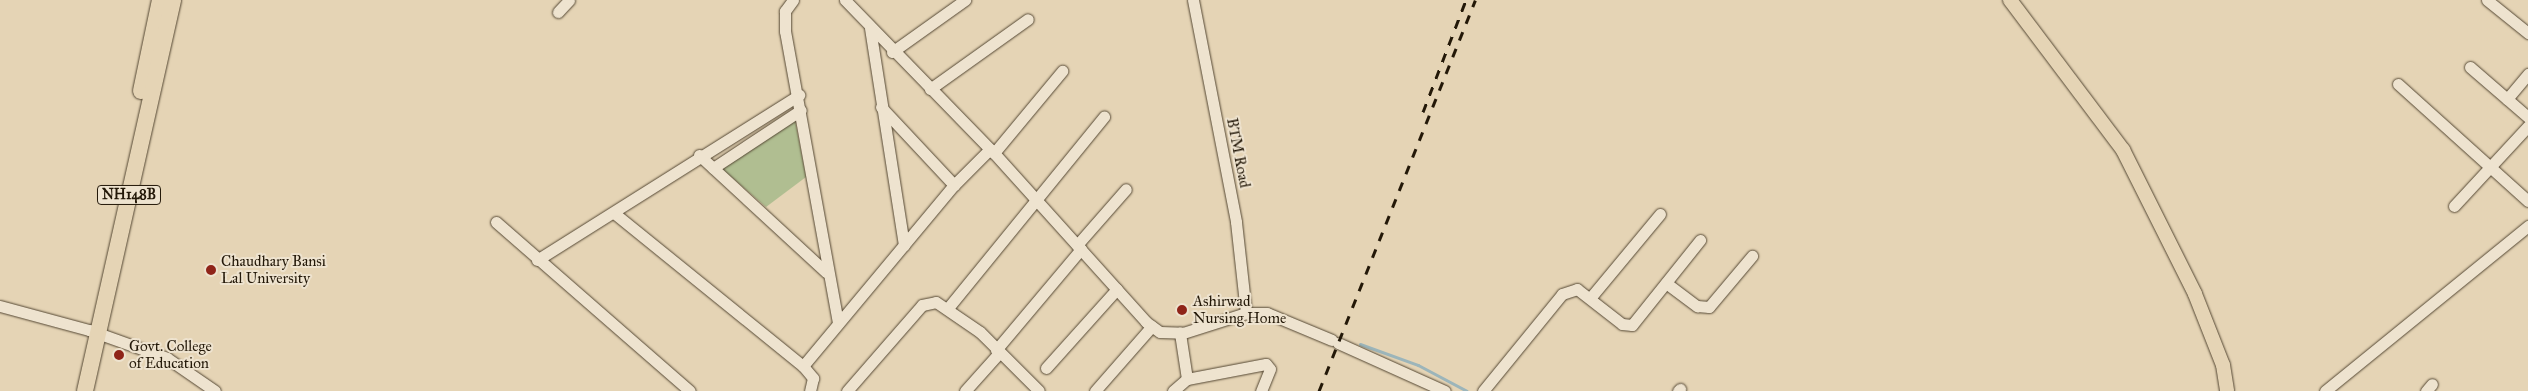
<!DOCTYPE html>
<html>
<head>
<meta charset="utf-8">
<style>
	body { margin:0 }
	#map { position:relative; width:2528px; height:391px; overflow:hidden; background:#e5d4b5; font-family:"IM FELL Great Primer",serif }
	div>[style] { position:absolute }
	.green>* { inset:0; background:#b0be91 }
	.stream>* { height:3px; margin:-1.5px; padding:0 1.5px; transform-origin:1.5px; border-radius:1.5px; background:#9cb5ba }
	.roads { filter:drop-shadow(0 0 1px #544733) drop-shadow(0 0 1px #544733) }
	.minor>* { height:11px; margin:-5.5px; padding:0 5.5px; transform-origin:5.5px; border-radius:5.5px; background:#eee3cf }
	.major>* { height:14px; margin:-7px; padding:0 7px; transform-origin:7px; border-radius:7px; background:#e5d4b5 }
	.highway>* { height:16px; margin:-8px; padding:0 8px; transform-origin:8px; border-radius:8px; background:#e5d4b5 }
	.rail>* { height:3px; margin-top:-1.5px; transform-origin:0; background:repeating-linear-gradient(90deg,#231808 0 9px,transparent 0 18px) }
	.dots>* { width:14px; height:14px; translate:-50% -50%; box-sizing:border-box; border:2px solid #eee3cf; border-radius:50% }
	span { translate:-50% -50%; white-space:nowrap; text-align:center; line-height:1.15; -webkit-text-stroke:4px #eee3cf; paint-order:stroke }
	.shield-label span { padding:1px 4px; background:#eee3cf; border:1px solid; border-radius:4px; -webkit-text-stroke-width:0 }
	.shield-label { font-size:14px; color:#231808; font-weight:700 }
	.street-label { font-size:15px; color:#231808 }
	.poi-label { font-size:15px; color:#231808 }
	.left { translate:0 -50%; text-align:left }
</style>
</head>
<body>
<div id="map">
	<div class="green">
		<i style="clip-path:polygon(795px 120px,806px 177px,766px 207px,721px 168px)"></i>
	</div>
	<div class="stream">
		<i style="left:1360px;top:344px;width:62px;rotate:19.9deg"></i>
		<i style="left:1418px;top:365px;width:55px;rotate:28deg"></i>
	</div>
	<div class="roads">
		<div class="minor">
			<i style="left:793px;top:0;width:14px;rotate:126deg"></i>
			<i style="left:785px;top:11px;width:20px;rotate:90deg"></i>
			<i style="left:785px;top:31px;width:297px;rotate:79.7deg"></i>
			<i style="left:845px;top:0;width:214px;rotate:45.8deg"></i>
			<i style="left:994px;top:153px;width:227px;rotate:48deg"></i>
			<i style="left:1146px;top:322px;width:17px;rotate:36deg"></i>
			<i style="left:1160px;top:332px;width:23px;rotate:2deg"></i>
			<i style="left:1183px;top:333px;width:66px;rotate:-17.6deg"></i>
			<i style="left:1246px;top:313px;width:21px"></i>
			<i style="left:1267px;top:313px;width:70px;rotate:22.6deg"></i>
			<i style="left:1193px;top:0;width:226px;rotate:79deg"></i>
			<i style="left:1236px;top:222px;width:92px;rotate:83.7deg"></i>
			<i style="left:2487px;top:0;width:53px;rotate:38.8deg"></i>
			<i style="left:558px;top:12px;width:16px;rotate:-47deg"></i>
			<i style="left:870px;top:28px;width:220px;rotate:81.1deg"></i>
			<i style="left:892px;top:52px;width:90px;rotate:-35.5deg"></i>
			<i style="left:2470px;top:67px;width:77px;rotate:40.8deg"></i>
			<i style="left:2398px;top:84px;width:175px;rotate:42deg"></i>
			<i style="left:930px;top:89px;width:120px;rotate:-35.5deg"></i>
			<i style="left:2507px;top:99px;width:33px;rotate:-50deg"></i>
			<i style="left:881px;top:107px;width:107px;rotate:46.9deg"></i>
			<i style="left:994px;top:153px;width:107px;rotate:-50.3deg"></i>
			<i style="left:699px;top:155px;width:173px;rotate:42.7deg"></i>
			<i style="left:713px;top:168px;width:105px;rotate:-33.4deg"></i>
			<i style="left:2454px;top:206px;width:109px;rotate:-47.2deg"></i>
			<i style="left:614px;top:213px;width:243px;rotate:39deg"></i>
			<i style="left:803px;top:366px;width:16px;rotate:50deg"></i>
			<i style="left:813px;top:378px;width:13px;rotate:103deg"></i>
			<i style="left:496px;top:222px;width:257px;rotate:41.1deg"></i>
			<i style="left:1077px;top:245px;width:74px;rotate:-48.8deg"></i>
			<i style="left:537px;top:260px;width:310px;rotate:-32.2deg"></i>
			<i style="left:1666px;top:283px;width:39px;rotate:37deg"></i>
			<i style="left:1697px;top:306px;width:12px;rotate:5deg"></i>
			<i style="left:1709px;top:307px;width:67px;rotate:-49.9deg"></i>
			<i style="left:1591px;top:297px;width:108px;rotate:-50.3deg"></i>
			<i style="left:0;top:306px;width:92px;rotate:15.1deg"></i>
			<i style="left:89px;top:330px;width:83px;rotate:19.7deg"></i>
			<i style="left:167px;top:358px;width:58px;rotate:34.5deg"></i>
			<i style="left:948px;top:308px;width:247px;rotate:-50.8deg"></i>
			<i style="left:1338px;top:343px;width:117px;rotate:24.2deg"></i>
			<i style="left:996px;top:350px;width:132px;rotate:-49.9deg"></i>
			<i style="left:803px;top:366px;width:236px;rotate:-50.2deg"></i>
			<i style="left:954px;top:185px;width:51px;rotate:-45deg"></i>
			<i style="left:1046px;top:368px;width:106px;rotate:-48.1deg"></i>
			<i style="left:1187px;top:379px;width:80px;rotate:-10.8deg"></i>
			<i style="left:1266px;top:364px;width:6px;rotate:51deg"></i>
			<i style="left:1270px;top:369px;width:24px;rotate:112deg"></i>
			<i style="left:847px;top:391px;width:114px;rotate:-48.9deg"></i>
			<i style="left:922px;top:305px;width:14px;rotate:-12deg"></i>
			<i style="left:936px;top:302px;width:53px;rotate:34.3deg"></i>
			<i style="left:980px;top:332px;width:83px;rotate:45deg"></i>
			<i style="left:965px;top:391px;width:51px;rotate:-48.2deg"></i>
			<i style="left:1095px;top:391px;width:86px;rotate:-48.8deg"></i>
			<i style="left:1173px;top:391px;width:18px;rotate:-41deg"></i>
			<i style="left:1187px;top:379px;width:47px;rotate:-98.7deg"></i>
			<i style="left:1483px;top:391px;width:125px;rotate:-50.8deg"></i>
			<i style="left:1562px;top:294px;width:16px;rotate:-18deg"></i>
			<i style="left:1577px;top:289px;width:57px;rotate:37.9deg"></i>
			<i style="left:1622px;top:324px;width:10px;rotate:6deg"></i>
			<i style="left:1632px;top:325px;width:109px;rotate:-51.3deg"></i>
			<i style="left:1678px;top:391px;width:3px;rotate:-45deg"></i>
			<i style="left:2325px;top:391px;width:262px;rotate:-39.1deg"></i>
			<i style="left:2426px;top:391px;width:9px;rotate:-49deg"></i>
		</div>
		<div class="major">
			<i style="left:2010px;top:0;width:188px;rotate:53deg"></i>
			<i style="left:2123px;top:150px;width:161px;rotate:63.4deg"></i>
			<i style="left:2195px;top:294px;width:76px;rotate:68.5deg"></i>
			<i style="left:2223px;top:365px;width:26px;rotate:81deg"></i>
		</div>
		<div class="highway">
			<i style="left:141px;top:91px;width:93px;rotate:-78.2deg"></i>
			<i style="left:85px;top:391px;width:401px;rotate:-77.3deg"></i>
		</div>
	</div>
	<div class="rail">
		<i style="left:1423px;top:112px;width:120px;rotate:-69deg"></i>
		<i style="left:1319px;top:391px;width:421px;rotate:-68.2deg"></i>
	</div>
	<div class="dots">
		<i style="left:211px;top:270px;background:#8f2418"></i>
		<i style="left:1182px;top:310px;background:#8f2418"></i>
		<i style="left:119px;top:355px;background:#8f2418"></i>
	</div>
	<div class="shield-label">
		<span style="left:129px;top:195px">NH148B</span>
	</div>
	<div class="street-label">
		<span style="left:1238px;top:153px;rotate:79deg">BTM Road</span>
	</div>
	<div class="poi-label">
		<span class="left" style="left:221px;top:270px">Chaudhary Bansi<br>Lal University</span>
		<span class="left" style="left:1193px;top:310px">Ashirwad<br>Nursing Home</span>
		<span class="left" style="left:129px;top:355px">Govt. College<br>of Education</span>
	</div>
</div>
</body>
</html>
